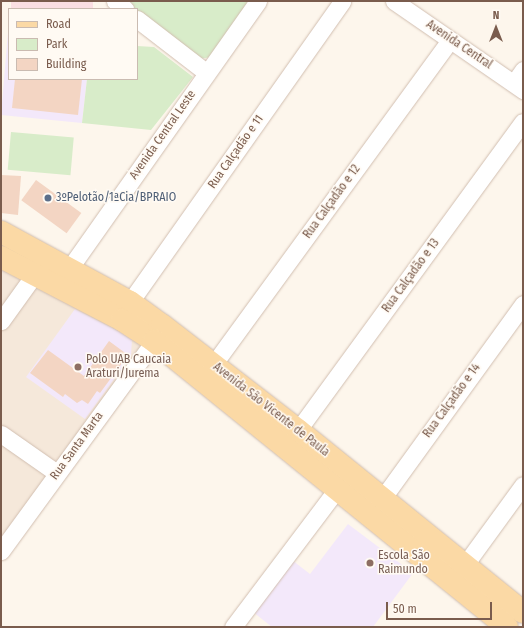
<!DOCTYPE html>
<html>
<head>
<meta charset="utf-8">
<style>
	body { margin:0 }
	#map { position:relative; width:524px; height:628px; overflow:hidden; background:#fdf6ec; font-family:"Fira Sans Condensed",sans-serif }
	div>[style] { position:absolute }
	.residential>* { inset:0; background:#f5e8da }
	.education>* { inset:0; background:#f3e8fa }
	.medical>* { inset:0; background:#fbdfe3; transform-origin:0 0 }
	.green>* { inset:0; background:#d8ecc9; transform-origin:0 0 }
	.building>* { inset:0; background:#f3d5c3; transform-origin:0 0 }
	.roads { filter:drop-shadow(0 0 1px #d1beb0) drop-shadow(0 0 1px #d1beb0) }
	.street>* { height:17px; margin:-8.5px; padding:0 8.5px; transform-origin:8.5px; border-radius:8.5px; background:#fff }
	.primary>* { height:22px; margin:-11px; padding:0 11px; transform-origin:11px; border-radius:11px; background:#fbd9a5 }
	.dots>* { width:11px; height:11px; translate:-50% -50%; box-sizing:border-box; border:2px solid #fffaf3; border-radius:50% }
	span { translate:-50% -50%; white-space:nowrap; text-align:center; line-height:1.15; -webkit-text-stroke:3px #fffaf3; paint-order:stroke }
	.street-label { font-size:12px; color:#7a5c4d }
	.service-label { font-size:12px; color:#4e5e75 }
	.left { translate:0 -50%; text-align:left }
	.education-label { font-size:12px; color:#785e54 }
	.frame { position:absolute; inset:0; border:2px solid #7a5c4d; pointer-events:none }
	.legend { position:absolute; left:8px; top:8px; width:130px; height:72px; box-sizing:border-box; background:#fffaf3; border:1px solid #cabbb1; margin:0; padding:5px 7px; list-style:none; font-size:12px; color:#7a5c4d }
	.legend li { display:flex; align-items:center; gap:8px; height:20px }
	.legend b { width:20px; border:1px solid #cabbb1 }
	.north { position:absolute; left:476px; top:8px; width:40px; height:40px; -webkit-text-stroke:3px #fffaf3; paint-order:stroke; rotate:0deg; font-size:11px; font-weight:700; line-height:16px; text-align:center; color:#7a5c4d }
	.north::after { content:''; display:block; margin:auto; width:14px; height:18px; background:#7a5c4d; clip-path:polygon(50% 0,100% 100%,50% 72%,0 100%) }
	.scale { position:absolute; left:386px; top:602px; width:106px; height:18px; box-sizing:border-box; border:2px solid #7a5c4d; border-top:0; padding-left:5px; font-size:12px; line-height:14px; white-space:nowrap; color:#7a5c4d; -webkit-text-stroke:3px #fffaf3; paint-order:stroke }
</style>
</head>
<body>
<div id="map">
	<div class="residential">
		<i style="clip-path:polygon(1px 257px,154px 341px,1px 551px)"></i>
	</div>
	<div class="education">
		<i style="clip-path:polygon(8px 32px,9px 79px,87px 79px,82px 123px,1px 115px)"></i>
		<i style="clip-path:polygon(75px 309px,132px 338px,131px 356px,85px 419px,26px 377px)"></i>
		<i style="clip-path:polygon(348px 524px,413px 573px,373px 627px,272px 627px,253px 612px,292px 560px,310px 574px)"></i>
	</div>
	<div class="medical">
		<i style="left:11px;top:1px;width:82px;height:8px"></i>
	</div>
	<div class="green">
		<i style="clip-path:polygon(125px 1px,251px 1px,211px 57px,199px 59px)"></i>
		<i style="clip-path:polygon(137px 46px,154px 47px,193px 77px,151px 130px,82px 123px,87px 79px,137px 79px)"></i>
		<i style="left:11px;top:132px;width:63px;height:38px;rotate:5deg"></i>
	</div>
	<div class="building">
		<i style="clip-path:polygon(15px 79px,82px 79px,78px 115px,12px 108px)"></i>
		<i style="clip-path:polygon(1px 175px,21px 176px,18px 215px,1px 213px)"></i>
		<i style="left:36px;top:180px;width:56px;height:25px;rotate:36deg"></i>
		<i style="clip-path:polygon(109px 341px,128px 355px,100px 393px,97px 391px,88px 404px,82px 400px,77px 403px,65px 394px,63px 397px,30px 373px,48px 350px,84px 376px)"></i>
	</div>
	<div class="roads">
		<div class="street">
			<i style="left:115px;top:1px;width:13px;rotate:39deg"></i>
			<i style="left:394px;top:1px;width:157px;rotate:34.6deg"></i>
			<i style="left:137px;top:19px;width:88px;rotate:37.6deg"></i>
			<i style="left:514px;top:83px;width:16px;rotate:-55deg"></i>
			<i style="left:69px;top:269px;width:328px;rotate:-54.8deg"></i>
			<i style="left:130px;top:302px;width:368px;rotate:-54.8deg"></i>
			<i style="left:1px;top:321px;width:57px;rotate:-54.3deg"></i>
			<i style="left:213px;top:365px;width:402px;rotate:-53.9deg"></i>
			<i style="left:298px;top:430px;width:381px;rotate:-53.9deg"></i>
			<i style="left:1px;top:434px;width:68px;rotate:34.9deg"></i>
			<i style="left:382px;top:499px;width:241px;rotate:-54.1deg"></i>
			<i style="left:1px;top:551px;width:260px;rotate:-53.9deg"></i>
			<i style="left:464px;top:566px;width:100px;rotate:-53.9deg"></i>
			<i style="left:233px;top:627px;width:173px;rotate:-53deg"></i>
		</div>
		<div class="primary">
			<i style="left:1px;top:232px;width:147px;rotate:28.5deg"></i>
			<i style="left:130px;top:302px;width:39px;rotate:36deg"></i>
			<i style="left:162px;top:325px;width:172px;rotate:37.7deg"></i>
			<i style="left:298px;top:430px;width:289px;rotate:39deg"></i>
			<i style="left:1px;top:257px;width:136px;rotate:27.5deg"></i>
			<i style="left:122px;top:320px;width:38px;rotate:33deg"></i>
			<i style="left:154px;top:341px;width:454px;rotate:39deg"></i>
		</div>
	</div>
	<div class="dots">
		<i style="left:48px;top:198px;background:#5c6f8a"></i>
		<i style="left:78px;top:367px;background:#8d6e63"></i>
		<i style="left:370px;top:563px;background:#8d6e63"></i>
	</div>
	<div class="street-label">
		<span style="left:459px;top:45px;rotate:34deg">Avenida Central</span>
		<span style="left:163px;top:135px;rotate:-55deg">Avenida Central Leste</span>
		<span style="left:236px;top:152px;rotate:-55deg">Rua Calçadão e 11</span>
		<span style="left:332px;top:202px;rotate:-54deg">Rua Calçadão e 12</span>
		<span style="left:411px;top:276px;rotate:-54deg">Rua Calçadão e 13</span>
		<span style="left:452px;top:401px;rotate:-54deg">Rua Calçadão e 14</span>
		<span style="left:271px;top:410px;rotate:38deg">Avenida São Vicente de Paula</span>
		<span style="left:77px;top:446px;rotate:-54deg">Rua Santa Marta</span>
	</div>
	<div class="service-label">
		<span class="left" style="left:56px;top:198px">3ºPelotão/1ªCia/BPRAIO</span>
	</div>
	<div class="education-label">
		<span class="left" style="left:86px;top:367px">Polo UAB Caucaia<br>Araturi/Jurema</span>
		<span class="left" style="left:378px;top:563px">Escola São<br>Raimundo</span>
	</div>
	<div class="frame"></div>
	<ul class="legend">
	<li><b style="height:5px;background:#fbd9a5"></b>Road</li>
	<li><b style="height:11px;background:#d8ecc9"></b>Park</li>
	<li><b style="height:11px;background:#f3d5c3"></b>Building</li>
	</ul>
	<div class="north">N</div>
	<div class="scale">50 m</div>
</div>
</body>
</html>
